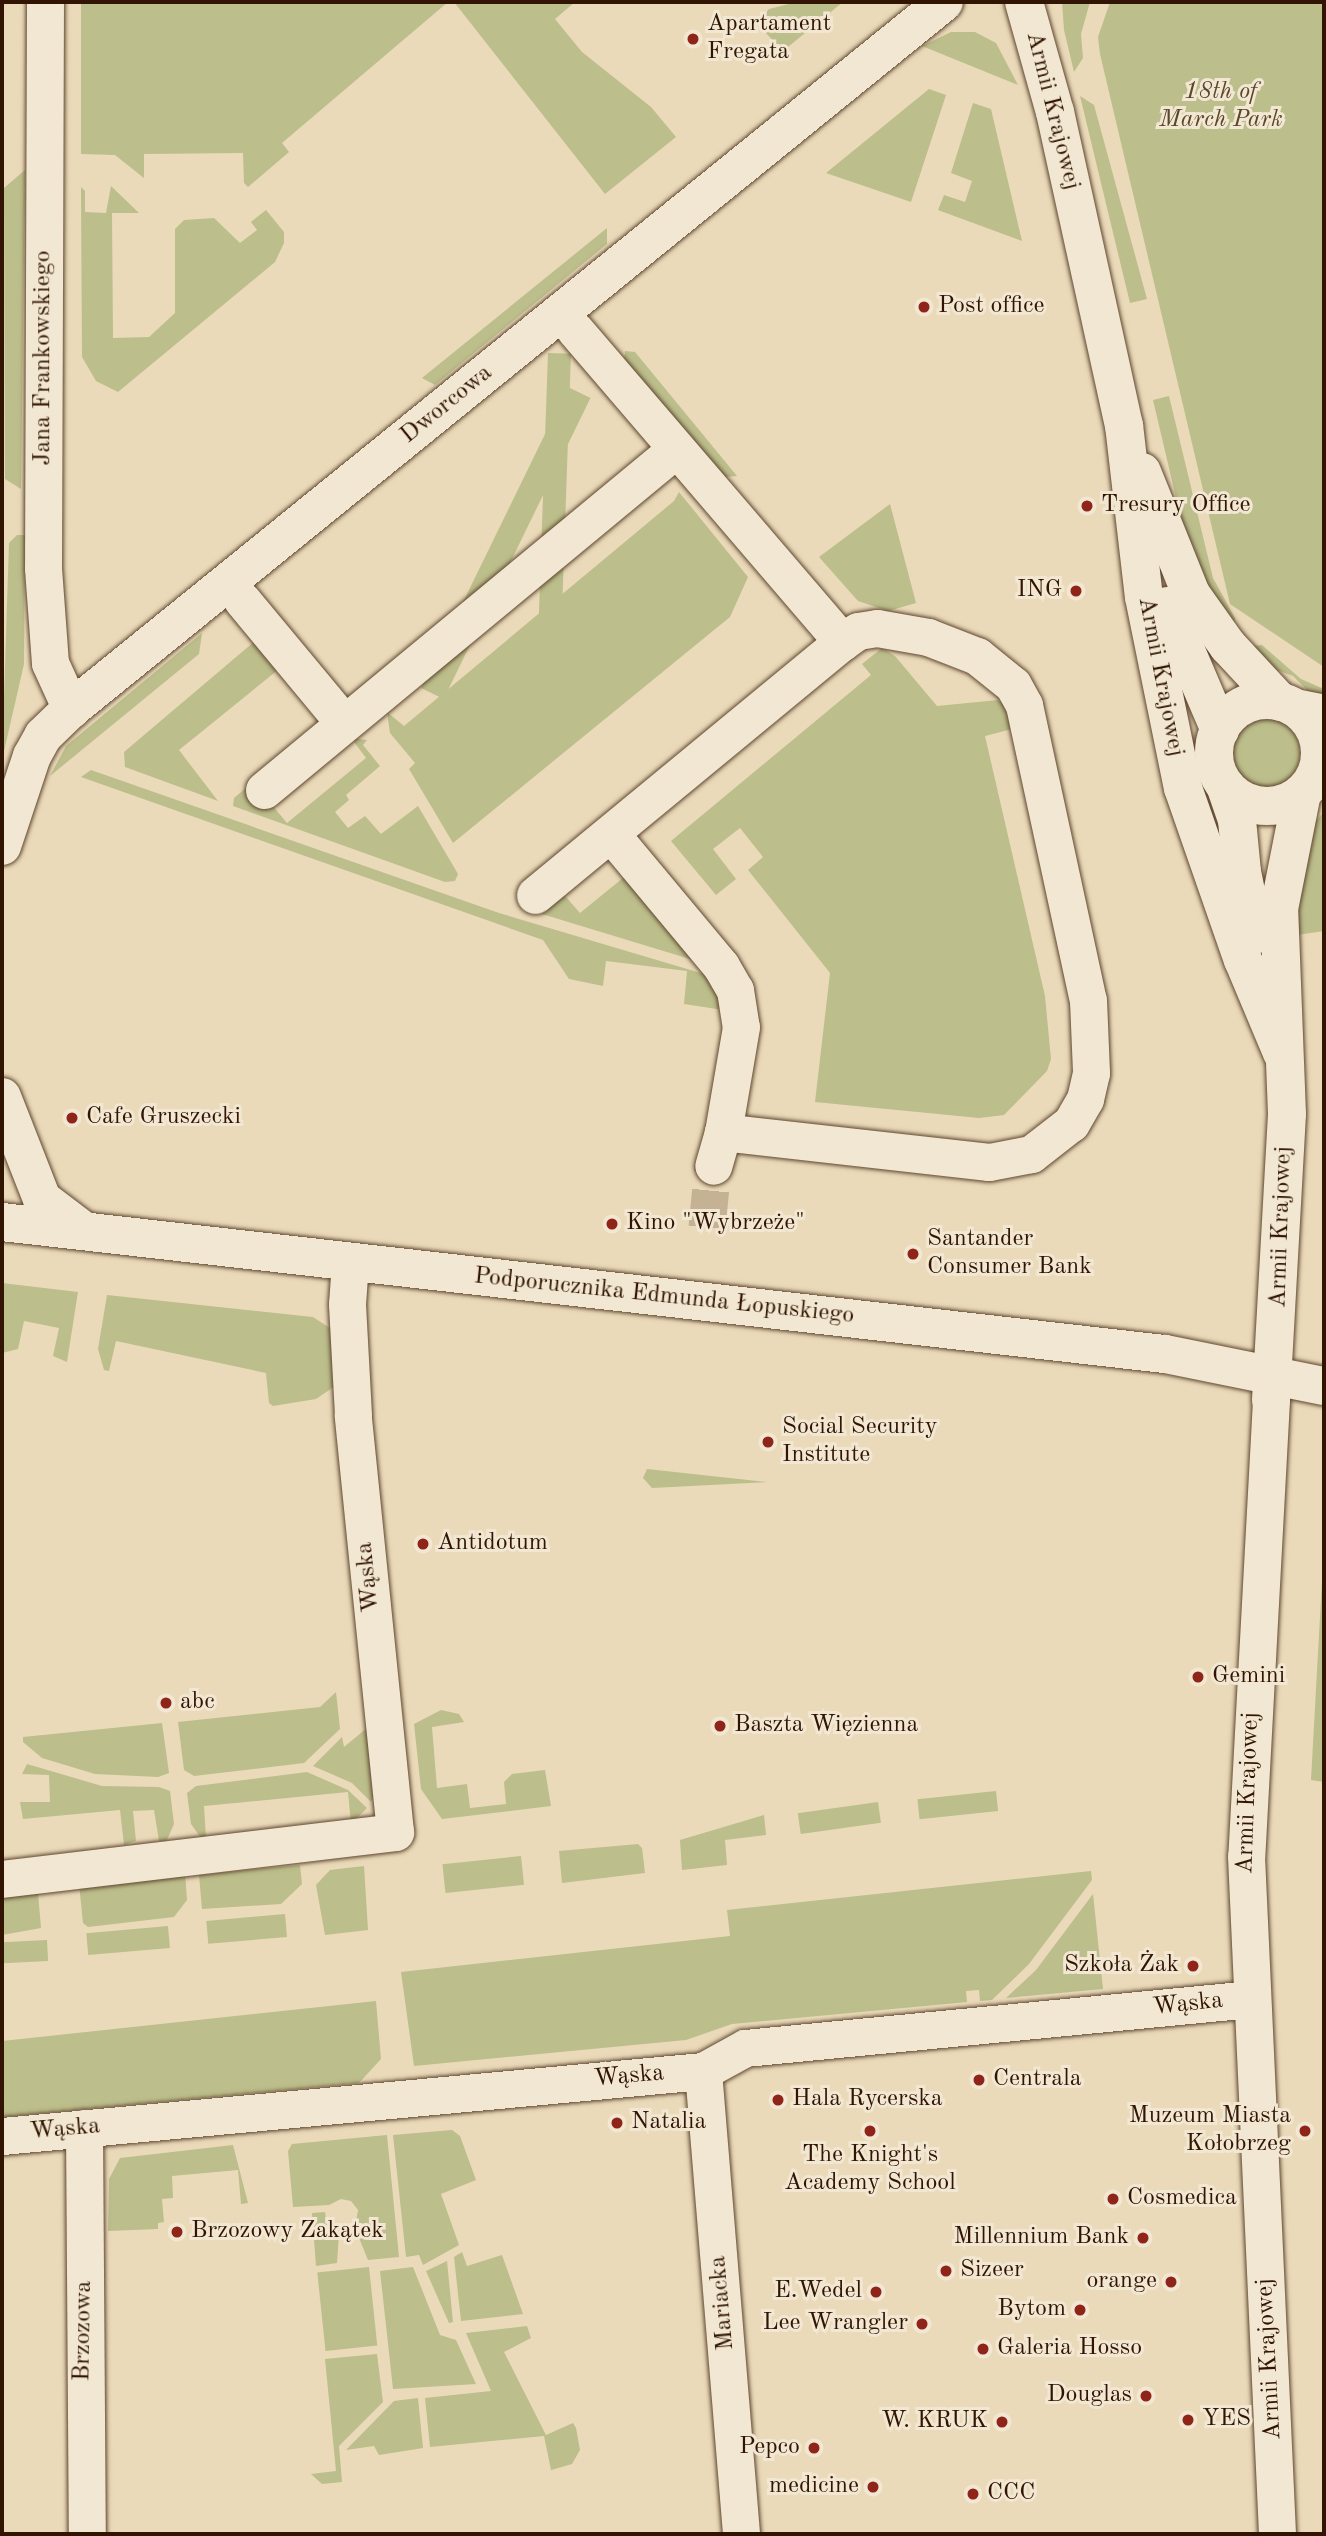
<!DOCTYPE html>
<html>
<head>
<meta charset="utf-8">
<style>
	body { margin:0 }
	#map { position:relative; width:1326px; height:2536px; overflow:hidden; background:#eadab9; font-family:"Old Standard TT",serif }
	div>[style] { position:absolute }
	.green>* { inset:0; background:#bcbe8b; transform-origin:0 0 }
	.round { border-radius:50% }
	.minor-tunnel>* { height:37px; margin-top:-18.5px; transform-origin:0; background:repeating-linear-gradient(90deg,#c5b294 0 37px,transparent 0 55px) }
	.roads { filter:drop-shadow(0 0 2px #5f462f) drop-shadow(0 0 2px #5f462f) }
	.minor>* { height:37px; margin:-18.5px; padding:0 18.5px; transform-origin:18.5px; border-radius:18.5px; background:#f1e7d2 }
	.tertiary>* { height:38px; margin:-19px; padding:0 19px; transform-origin:19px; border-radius:19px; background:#f1e7d2 }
	.tertiary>.ring { margin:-19px; padding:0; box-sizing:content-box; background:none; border:38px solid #f1e7d2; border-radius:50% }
	.dots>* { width:19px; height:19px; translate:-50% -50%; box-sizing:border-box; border:4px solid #f1e7d2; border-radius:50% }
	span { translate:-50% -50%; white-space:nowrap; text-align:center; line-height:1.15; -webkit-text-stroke:6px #f1e7d2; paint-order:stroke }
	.poi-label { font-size:24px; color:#311401 }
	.left { translate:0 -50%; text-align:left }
	.right { translate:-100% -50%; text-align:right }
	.park-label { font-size:24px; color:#5b472a; font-style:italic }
	.street-label { font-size:24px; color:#311401 }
	.frame { position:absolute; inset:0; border:4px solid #311401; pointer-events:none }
</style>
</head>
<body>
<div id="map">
	<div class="green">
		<i style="clip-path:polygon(81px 2px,448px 2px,282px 143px,289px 152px,248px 187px,244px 183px,243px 153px,144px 154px,144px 178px,115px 155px,81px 154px)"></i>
		<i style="clip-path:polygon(454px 2px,575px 2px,555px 19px,582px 52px,651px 107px,676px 137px,605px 194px)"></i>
		<i style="clip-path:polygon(797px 2px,843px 2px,783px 51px,762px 29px,762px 17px,769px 9px)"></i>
		<i style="clip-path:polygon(1062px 2px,1090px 2px,1081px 34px,1083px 58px,1074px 72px,1064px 30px)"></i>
		<i style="clip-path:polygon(1110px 2px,1324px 2px,1324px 667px,1230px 604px,1100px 54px,1098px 37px)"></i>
		<i style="clip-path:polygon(951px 32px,975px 32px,996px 43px,1018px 85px,922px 46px)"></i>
		<i style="clip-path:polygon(929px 89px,946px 95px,911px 202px,826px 173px)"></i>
		<i style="clip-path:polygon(1080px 96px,1094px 105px,1147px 299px,1130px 303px)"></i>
		<i style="clip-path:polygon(973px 103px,991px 109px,1022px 241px,938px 210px,944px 195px,965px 202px,972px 181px,951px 173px)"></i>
		<i style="clip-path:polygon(25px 170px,21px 489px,5px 479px,4px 188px)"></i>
		<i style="clip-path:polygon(111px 186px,139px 213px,112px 213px,113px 338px,149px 337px,175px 313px,175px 229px,184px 220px,214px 218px,240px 243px,257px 230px,251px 222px,266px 210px,284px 232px,284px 243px,275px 262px,118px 392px,96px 381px,82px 357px,81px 187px,85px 191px,85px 212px,106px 213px)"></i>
		<i style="clip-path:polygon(607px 228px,607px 244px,435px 385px,422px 378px)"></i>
		<i style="clip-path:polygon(625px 351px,635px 352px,737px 476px,716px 478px,623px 370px)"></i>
		<i style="left:548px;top:353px;width:23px;height:368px;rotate:2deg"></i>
		<i style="left:568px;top:387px;width:25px;height:335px;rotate:26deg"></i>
		<i style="clip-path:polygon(1169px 396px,1213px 578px,1235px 618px,1233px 630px,1189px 553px,1153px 400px)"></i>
		<i style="clip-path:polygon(679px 492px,748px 577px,730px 617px,453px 843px,409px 769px,415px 763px,390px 733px,387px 712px,404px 726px,674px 501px)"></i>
		<i style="clip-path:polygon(890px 504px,916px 603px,888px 611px,858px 601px,819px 557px)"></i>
		<i style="clip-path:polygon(17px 535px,25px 535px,24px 664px,2px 760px,9px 543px)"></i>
		<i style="clip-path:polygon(202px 633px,199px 654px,50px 776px,66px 746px)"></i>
		<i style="clip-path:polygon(255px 641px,279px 669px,179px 750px,218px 801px,125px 767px,124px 752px)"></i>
		<i style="clip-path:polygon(1262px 645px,1301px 679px,1324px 689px,1324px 699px,1314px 697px,1293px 676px,1266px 666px,1251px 646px)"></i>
		<i style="clip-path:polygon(882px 648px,895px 656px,937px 706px,998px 700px,1004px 705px,1012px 729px,985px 736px,1045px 996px,1051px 1059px,1047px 1071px,1004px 1115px,979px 1118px,815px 1102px,830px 973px,748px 870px,763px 857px,740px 828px,713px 849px,736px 879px,716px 895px,671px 841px,871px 675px,862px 664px)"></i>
		<i class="round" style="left:1230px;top:718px;width:70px;height:70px"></i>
		<i style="clip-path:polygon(351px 738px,367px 740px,363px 745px,380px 766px,346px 795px,349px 800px,335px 812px,348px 828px,365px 816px,381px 834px,418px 806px,458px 874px,455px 881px,445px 882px,233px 806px,234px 798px,253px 782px,287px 823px,366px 758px)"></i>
		<i style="clip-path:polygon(91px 770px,499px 913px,714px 977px,730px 1011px,684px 1004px,687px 971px,606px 961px,603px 986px,569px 979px,543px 940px,81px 777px)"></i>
		<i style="clip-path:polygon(1324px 812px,1324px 931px,1297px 935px,1294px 910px,1315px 822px)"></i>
		<i style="clip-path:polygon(629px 873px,703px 963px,532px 911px,559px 889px,580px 913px)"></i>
		<i style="clip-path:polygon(2px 1283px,78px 1292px,67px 1362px,53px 1356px,59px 1328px,24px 1321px,18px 1349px,2px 1353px)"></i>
		<i style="clip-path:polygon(107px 1295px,313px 1317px,333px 1330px,338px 1384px,316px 1399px,273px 1406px,269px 1403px,266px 1373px,116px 1341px,109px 1371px,104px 1370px,98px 1349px)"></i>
		<i style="clip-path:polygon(647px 1469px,767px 1482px,652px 1488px,643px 1478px)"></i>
		<i style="clip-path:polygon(1324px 1544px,1324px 1782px,1311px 1780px)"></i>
		<i style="clip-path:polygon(336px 1692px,340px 1729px,304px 1763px,194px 1776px,184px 1770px,178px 1722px,320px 1707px)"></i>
		<i style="clip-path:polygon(441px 1710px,459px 1714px,464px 1722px,432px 1727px,437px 1788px,467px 1784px,470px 1808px,506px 1804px,504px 1782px,512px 1774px,545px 1770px,551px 1806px,442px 1819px,421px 1789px,414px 1724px)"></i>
		<i style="clip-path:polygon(162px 1723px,169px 1773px,158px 1777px,95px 1774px,42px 1758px,23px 1742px,23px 1737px)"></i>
		<i style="clip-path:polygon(367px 1728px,374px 1795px,371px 1802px,352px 1783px,313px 1766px,342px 1737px,344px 1747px)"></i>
		<i style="clip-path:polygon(27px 1764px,102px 1786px,159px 1787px,170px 1791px,174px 1824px,166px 1842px,159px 1841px,154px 1810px,133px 1811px,136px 1841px,124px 1845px,120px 1810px,23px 1819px,20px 1802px,50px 1802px,49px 1775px,22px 1774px)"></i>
		<i style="clip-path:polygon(307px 1772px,348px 1790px,367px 1808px,351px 1824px,348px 1792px,204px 1806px,206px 1838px,201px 1838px,191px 1824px,187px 1793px,196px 1786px)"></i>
		<i style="left:996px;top:1791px;width:20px;height:79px;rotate:84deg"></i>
		<i style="left:878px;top:1802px;width:21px;height:81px;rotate:82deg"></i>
		<i style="clip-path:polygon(764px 1815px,766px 1835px,725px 1840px,727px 1865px,682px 1870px,680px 1840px)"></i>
		<i style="clip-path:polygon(638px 1844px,642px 1848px,645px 1873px,562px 1883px,559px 1851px)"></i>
		<i style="left:521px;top:1856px;width:29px;height:79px;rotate:84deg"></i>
		<i style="clip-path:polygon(300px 1865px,302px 1884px,281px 1904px,202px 1909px,199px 1875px)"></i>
		<i style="clip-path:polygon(364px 1866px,368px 1930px,325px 1935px,316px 1885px,330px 1870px)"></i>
		<i style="clip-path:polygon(1091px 1871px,1092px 1880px,1029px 1964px,992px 2000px,980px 2001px,979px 1990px,966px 1991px,967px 2002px,732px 2024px,686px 2040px,414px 2066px,401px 1972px,730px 1936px,727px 1910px)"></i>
		<i style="clip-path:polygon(185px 1872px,187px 1900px,174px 1917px,88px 1927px,83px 1923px,79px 1884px)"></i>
		<i style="clip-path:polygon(38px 1893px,41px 1928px,2px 1935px,2px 1894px)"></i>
		<i style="clip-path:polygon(1093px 1894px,1103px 1989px,1006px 1998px,1036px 1970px)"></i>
		<i style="left:285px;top:1914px;width:23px;height:79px;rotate:85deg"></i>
		<i style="left:168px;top:1926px;width:22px;height:82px;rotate:85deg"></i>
		<i style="left:47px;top:1940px;width:21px;height:45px;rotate:87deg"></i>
		<i style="clip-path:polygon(376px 2001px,381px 2059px,359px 2083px,2px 2117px,2px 2041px)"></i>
		<i style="clip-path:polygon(452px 2130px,460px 2136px,476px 2180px,441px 2194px,459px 2245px,423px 2265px,419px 2255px,406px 2257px,393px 2135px)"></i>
		<i style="clip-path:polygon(387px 2135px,399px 2257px,368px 2260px,355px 2228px,358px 2210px,351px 2201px,341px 2199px,329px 2205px,293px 2207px,288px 2151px,292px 2144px)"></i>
		<i style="clip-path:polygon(233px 2145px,248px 2203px,241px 2204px,238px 2170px,172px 2176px,173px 2198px,162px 2199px,164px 2222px,158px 2223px,158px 2229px,108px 2231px,109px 2179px,120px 2158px)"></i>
		<i style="clip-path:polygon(325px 2212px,327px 2225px,339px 2234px,337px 2263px,316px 2266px,312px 2213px)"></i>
		<i style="clip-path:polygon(462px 2252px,467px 2266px,502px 2255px,523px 2314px,461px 2321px,454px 2257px)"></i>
		<i style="clip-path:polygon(447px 2261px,453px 2322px,449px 2323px,426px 2271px)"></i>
		<i style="left:369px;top:2267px;width:79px;height:52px;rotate:84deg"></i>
		<i style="clip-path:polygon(413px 2267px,440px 2335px,456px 2340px,476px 2384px,393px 2389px,380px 2271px)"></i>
		<i style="clip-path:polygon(527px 2326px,531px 2338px,504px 2352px,546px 2435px,573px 2423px,576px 2428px,580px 2450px,572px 2464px,551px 2470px,544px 2436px,430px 2447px,425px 2398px,491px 2391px,466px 2333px)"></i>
		<i style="clip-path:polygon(377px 2354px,383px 2402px,339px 2446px,342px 2482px,322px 2484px,311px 2474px,336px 2471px,325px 2359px)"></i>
		<i style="clip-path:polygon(418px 2398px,423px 2448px,379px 2455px,374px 2446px,346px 2450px,394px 2401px)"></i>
	</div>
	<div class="minor-tunnel">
		<i style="left:707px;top:1227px;width:61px;rotate:-84.4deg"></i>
	</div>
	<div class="roads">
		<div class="minor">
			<i style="left:45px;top:2px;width:566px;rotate:90.2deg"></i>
			<i style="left:43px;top:568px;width:95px;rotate:85.8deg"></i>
			<i style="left:50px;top:663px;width:51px;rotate:65.5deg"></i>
			<i style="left:575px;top:330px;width:411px;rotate:49.4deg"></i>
			<i style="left:842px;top:642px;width:19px;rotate:-35deg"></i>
			<i style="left:858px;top:631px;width:19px;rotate:-9deg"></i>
			<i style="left:877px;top:628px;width:52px;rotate:10deg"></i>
			<i style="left:928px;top:637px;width:53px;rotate:21.2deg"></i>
			<i style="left:977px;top:656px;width:46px;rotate:38.9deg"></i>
			<i style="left:1013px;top:685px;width:23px;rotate:61deg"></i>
			<i style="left:1024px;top:705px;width:302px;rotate:77.8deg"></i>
			<i style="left:1088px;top:1000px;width:73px;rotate:87.6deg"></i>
			<i style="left:1091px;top:1073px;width:27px;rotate:103deg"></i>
			<i style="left:1085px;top:1099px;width:28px;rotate:120deg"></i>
			<i style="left:1071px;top:1123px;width:51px;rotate:142.2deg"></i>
			<i style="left:1031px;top:1154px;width:43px;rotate:169.2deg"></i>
			<i style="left:989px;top:1162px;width:268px;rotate:-173.6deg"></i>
			<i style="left:723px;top:1132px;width:35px;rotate:106deg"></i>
			<i style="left:242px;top:600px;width:160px;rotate:50.3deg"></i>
			<i style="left:1294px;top:707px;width:31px;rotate:11deg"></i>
			<i style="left:1312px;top:782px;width:14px;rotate:-34deg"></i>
			<i style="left:264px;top:790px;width:535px;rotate:-39.61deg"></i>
			<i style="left:611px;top:834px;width:172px;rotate:50.2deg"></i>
			<i style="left:721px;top:966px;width:28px;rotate:60deg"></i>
			<i style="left:735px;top:990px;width:37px;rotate:81deg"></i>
			<i style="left:741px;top:1027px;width:107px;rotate:99.7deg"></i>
			<i style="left:535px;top:895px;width:398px;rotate:-39.5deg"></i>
			<i style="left:1271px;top:1400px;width:457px;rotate:93.1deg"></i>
			<i style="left:1246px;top:1856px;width:679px;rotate:87.38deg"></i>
			<i style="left:2px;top:1879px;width:396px;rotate:-6.8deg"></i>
			<i style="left:395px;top:1832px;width:419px;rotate:-95.8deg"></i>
			<i style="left:353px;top:1415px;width:111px;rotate:-93.1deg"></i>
			<i style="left:347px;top:1304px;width:42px;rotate:-85.9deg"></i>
			<i style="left:703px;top:2071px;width:465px;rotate:85.3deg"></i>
			<i style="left:84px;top:2128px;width:406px;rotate:89.6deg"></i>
			<i style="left:2px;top:2136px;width:704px;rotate:-5.3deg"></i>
			<i style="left:703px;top:2071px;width:48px;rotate:-28.7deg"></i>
			<i style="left:745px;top:2048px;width:508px;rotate:-5.53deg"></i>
		</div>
		<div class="tertiary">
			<i style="left:1024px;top:2px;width:114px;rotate:74.3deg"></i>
			<i style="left:1055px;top:112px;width:321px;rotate:77.6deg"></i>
			<i style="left:1124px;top:425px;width:173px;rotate:83.4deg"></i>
			<i style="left:1144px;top:597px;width:195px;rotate:78.5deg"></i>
			<i style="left:1183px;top:788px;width:182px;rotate:70.8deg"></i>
			<i style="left:1243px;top:960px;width:101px;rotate:67.2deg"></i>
			<i style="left:1142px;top:472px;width:131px;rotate:68.1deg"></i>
			<i style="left:1191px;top:594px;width:64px;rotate:54.6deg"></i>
			<i style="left:1228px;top:646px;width:76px;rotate:47.1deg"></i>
			<i style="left:1167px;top:606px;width:135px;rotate:66.9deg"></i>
			<i class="ring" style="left:1214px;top:700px;width:68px;height:68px"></i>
			<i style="left:1225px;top:785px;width:37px;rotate:71deg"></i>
			<i style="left:1237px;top:820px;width:52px;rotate:84.5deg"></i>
			<i style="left:1242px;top:872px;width:64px;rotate:78.3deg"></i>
			<i style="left:2px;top:846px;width:95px;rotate:-71.6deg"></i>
			<i style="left:32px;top:756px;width:23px;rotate:-61deg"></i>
			<i style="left:43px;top:736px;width:39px;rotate:-44deg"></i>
			<i style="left:71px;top:709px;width:1123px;rotate:-39deg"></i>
			<i style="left:2px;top:1097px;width:110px;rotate:68.6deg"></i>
			<i style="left:42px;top:1199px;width:53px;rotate:37.3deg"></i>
			<i style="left:2px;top:1222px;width:1170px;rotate:6.48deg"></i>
			<i style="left:1165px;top:1354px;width:162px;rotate:11.4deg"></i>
			<i style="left:1271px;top:1400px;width:286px;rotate:-86.8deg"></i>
			<i style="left:1287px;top:1114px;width:205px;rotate:-92.2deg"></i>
			<i style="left:1279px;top:909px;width:118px;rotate:-78.8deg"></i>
		</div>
	</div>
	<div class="dots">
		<i style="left:693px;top:39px;background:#8f2418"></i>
		<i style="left:924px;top:307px;background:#8f2418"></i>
		<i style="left:1087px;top:506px;background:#8f2418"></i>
		<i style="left:1076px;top:591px;background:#8f2418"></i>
		<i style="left:72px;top:1118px;background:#8f2418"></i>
		<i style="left:612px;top:1224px;background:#8f2418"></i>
		<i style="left:913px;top:1254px;background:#8f2418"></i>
		<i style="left:768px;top:1442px;background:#8f2418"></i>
		<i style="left:423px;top:1544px;background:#8f2418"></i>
		<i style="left:1198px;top:1677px;background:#8f2418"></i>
		<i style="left:166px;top:1703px;background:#8f2418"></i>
		<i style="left:720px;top:1726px;background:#8f2418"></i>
		<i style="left:1193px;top:1966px;background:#8f2418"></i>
		<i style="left:979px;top:2080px;background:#8f2418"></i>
		<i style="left:778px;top:2100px;background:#8f2418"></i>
		<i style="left:617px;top:2123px;background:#8f2418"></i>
		<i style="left:870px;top:2131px;background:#8f2418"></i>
		<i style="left:1305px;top:2131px;background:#8f2418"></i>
		<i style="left:1113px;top:2199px;background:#8f2418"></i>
		<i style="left:177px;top:2232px;background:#8f2418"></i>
		<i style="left:1143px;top:2238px;background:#8f2418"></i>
		<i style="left:946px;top:2271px;background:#8f2418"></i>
		<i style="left:1171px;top:2282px;background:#8f2418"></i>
		<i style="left:876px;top:2292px;background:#8f2418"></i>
		<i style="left:1080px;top:2310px;background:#8f2418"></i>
		<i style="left:922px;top:2324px;background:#8f2418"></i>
		<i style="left:983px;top:2349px;background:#8f2418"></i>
		<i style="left:1146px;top:2396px;background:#8f2418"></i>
		<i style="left:1188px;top:2420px;background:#8f2418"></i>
		<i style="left:1002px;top:2422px;background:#8f2418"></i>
		<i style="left:814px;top:2448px;background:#8f2418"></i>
		<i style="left:873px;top:2487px;background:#8f2418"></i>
		<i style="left:973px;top:2494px;background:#8f2418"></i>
	</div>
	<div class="poi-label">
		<span class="left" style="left:707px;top:39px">Apartament<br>Fregata</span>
		<span class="left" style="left:938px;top:307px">Post office</span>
		<span class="left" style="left:1101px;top:506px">Tresury Office</span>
		<span class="right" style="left:1062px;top:591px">ING</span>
		<span class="left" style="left:86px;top:1118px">Cafe Gruszecki</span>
		<span class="left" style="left:626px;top:1224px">Kino "Wybrzeże"</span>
		<span class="left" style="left:927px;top:1254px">Santander<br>Consumer Bank</span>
		<span class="left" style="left:782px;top:1442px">Social Security<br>Institute</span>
		<span class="left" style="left:437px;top:1544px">Antidotum</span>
		<span class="left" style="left:1212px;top:1677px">Gemini</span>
		<span class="left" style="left:180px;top:1703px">abc</span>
		<span class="left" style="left:734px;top:1726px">Baszta Więzienna</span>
		<span class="right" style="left:1179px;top:1966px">Szkoła Żak</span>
		<span class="left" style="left:993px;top:2080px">Centrala</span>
		<span class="left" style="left:792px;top:2100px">Hala Rycerska</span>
		<span class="right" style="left:1291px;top:2131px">Muzeum Miasta<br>Kołobrzeg</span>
		<span class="left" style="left:631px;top:2123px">Natalia</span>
		<span style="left:870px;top:2170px">The Knight's<br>Academy School</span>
		<span class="left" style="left:1127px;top:2199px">Cosmedica</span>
		<span class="left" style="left:191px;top:2232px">Brzozowy Zakątek</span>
		<span class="right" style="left:1129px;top:2238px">Millennium Bank</span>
		<span class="left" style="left:960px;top:2271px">Sizeer</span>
		<span class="right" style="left:1157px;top:2282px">orange</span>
		<span class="right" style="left:862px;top:2292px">E.Wedel</span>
		<span class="right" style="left:1066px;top:2310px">Bytom</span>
		<span class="right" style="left:908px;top:2324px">Lee Wrangler</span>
		<span class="left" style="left:997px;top:2349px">Galeria Hosso</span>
		<span class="right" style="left:1132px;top:2396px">Douglas</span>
		<span class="left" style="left:1202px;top:2420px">YES</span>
		<span class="right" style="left:988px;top:2422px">W. KRUK</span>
		<span class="right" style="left:800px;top:2448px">Pepco</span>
		<span class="right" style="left:859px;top:2487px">medicine</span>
		<span class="left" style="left:987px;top:2494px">CCC</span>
	</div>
	<div class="park-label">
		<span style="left:1221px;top:107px">18th of<br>March Park</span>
	</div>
	<div class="street-label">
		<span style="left:1052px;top:111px;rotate:76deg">Armii Krajowej</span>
		<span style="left:44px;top:358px;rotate:-90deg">Jana Frankowskiego</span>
		<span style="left:447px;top:405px;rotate:-39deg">Dworcowa</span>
		<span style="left:1160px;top:677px;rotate:79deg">Armii Krajowej</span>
		<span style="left:1282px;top:1227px;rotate:-88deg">Armii Krajowej</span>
		<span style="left:664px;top:1297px;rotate:6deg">Podporucznika Edmunda Łopuskiego</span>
		<span style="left:369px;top:1577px;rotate:-96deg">Wąska</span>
		<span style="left:1249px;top:1793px;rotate:-88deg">Armii Krajowej</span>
		<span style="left:1188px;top:2005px;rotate:-6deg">Wąska</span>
		<span style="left:629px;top:2077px;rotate:-5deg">Wąska</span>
		<span style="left:65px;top:2130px;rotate:-5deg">Wąska</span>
		<span style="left:723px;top:2303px;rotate:-95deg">Mariacka</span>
		<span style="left:84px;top:2331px;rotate:-89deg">Brzozowa</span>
		<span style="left:1270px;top:2359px;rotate:-93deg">Armii Krajowej</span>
	</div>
	<div class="frame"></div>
</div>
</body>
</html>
